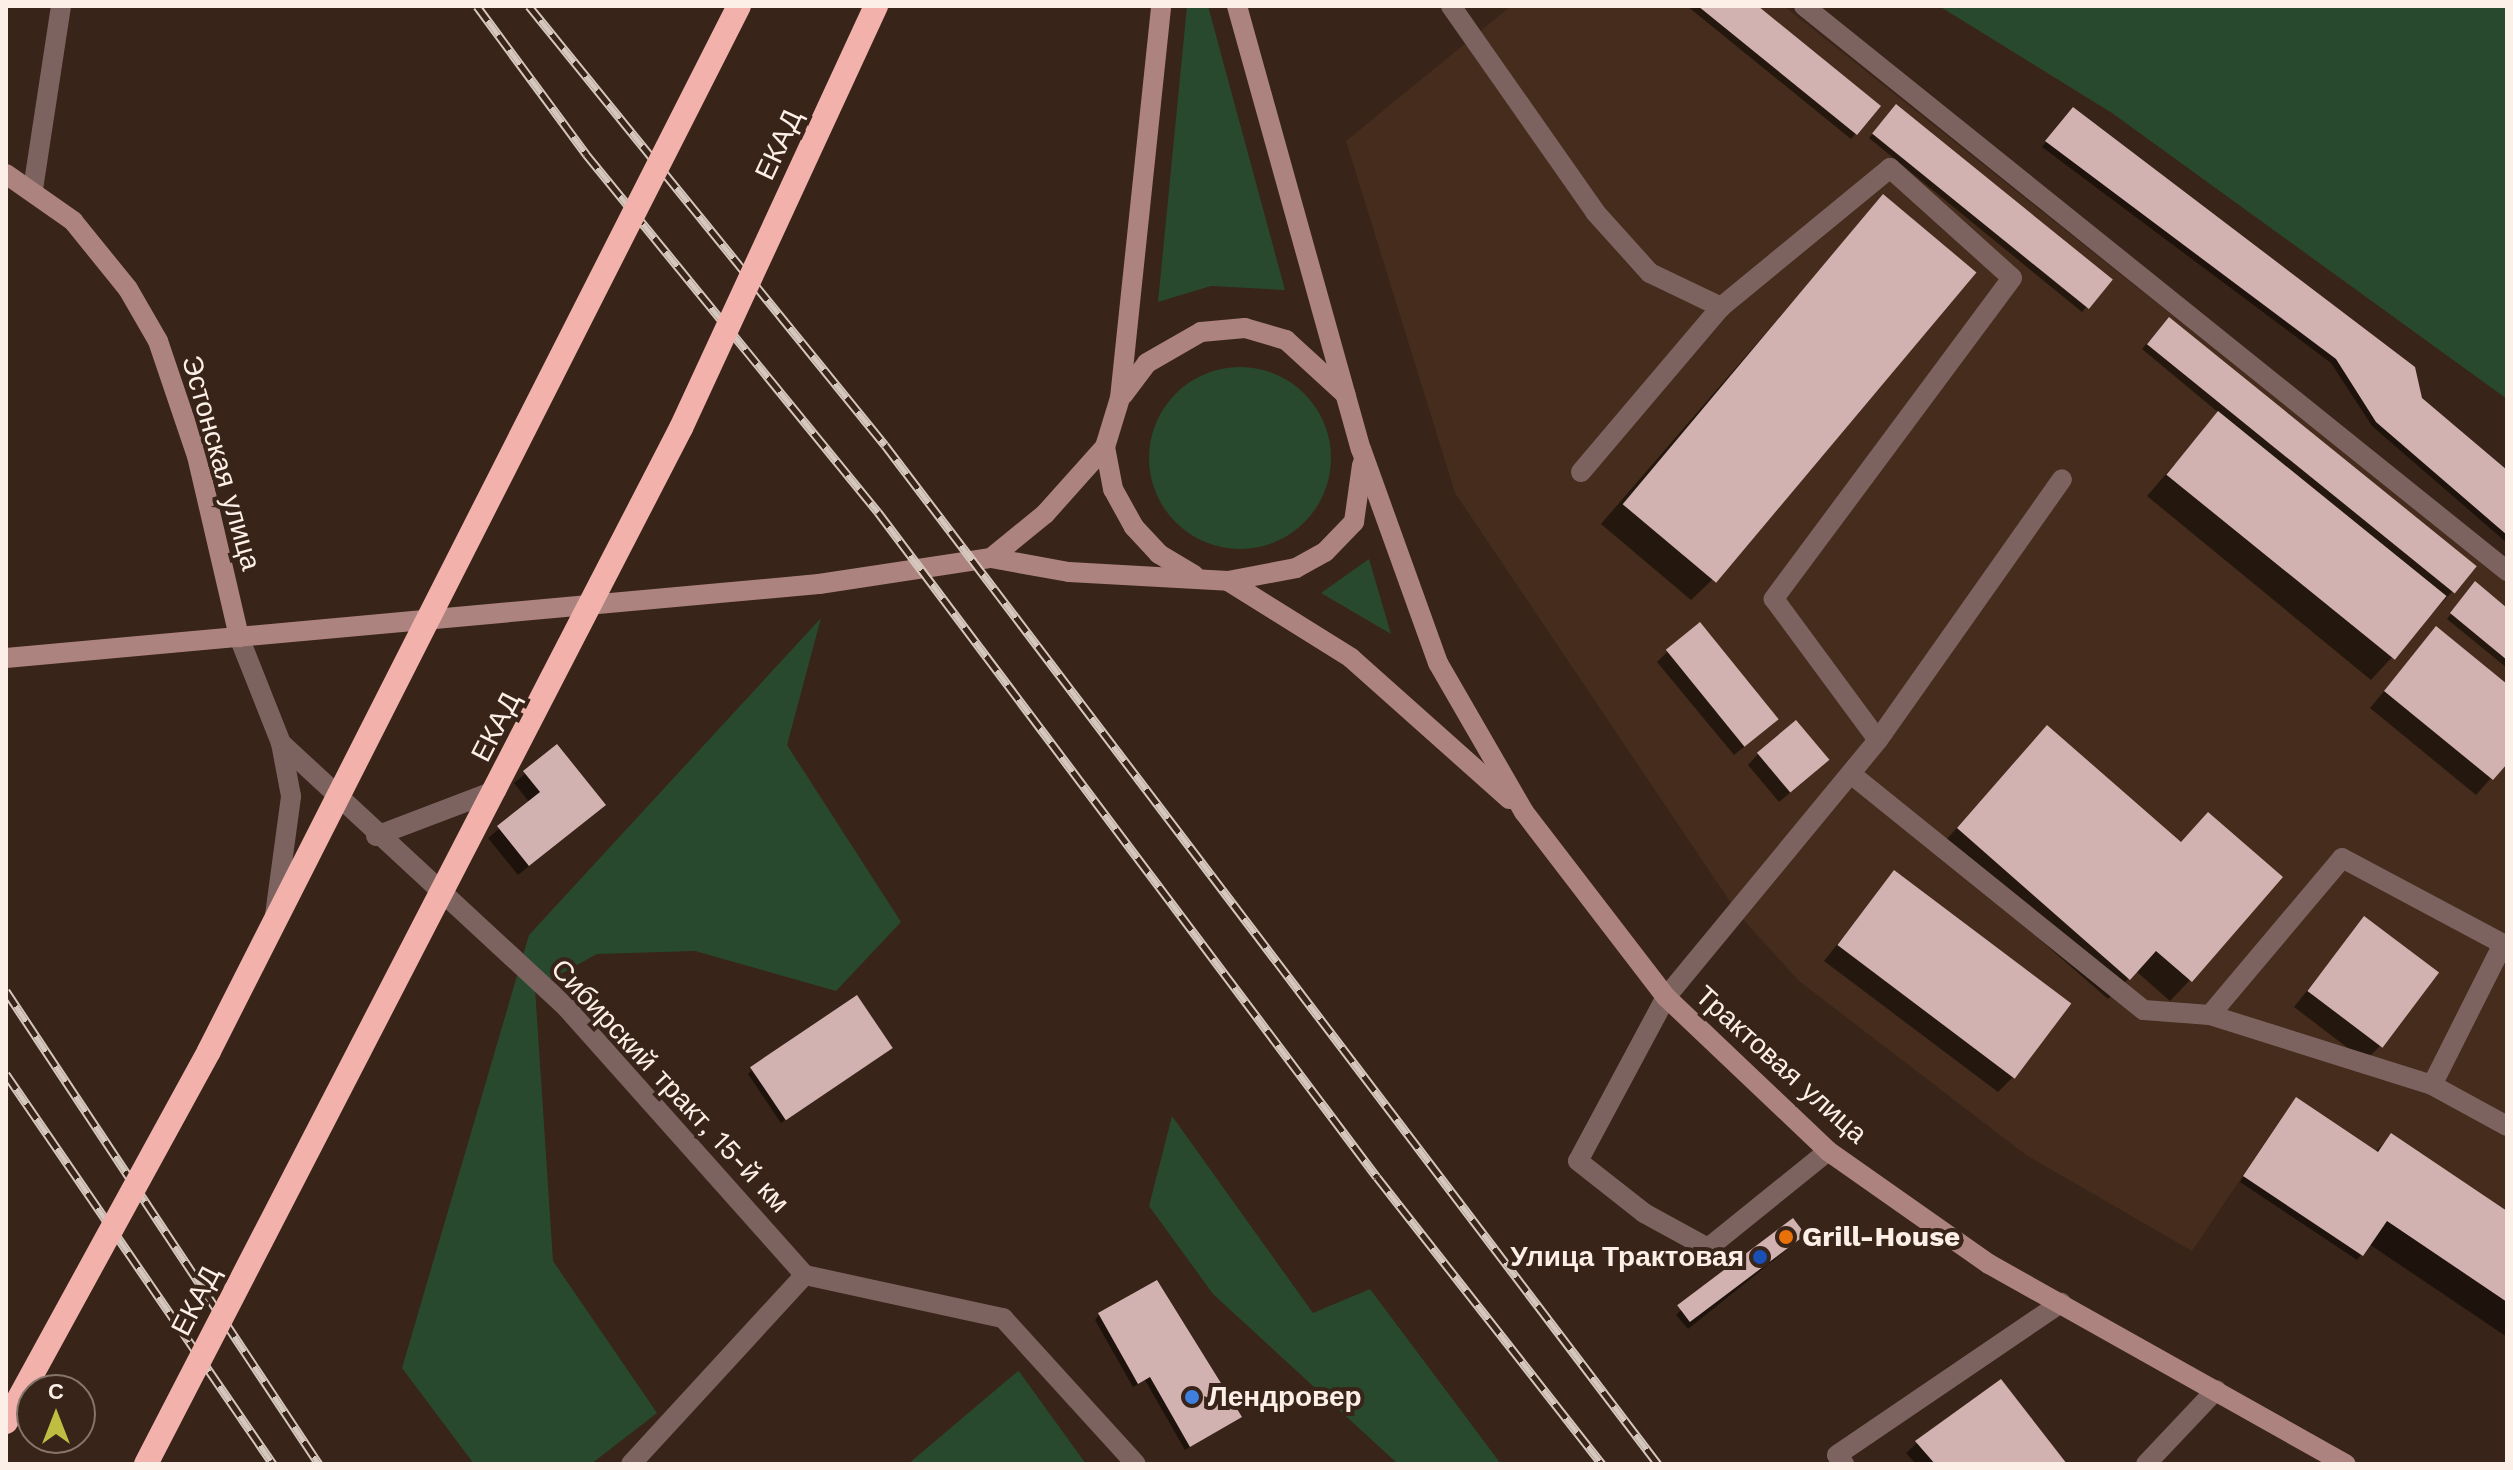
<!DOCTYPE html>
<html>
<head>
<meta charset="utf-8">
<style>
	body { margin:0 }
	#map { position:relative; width:2513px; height:1470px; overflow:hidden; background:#382418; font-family:"Work Sans",sans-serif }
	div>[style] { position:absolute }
	.built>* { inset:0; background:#452c1c }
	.green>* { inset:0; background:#28492d }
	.round { border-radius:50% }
	.shadow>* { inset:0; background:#0007 }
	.building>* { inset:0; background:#d1b2b0; transform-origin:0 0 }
	.lane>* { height:20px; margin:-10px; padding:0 10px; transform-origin:10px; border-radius:10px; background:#7d6360 }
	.street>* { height:20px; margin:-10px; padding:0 10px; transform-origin:10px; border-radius:10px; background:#7d6360 }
	.secondary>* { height:20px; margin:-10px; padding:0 10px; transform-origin:10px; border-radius:10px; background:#ad837f }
	.rail>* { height:9px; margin-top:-4.5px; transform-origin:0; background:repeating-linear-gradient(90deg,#382418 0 18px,#d6c7be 0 36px); box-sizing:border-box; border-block:2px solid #d6c7be }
	.highway-bridge>* { height:24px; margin:-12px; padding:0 12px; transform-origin:12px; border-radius:12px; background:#f2b2ab }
	.dots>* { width:22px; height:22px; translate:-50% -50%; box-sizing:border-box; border:4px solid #382418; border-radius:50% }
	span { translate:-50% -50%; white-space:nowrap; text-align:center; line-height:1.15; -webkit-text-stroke:8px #382418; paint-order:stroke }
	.street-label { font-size:28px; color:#fcefe7 }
	.poi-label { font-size:28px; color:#fcefe7; font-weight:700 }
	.left { translate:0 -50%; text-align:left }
	.right { translate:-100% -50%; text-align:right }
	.frame { position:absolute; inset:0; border:8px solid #fcefe7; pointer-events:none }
	.north { position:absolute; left:16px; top:1374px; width:80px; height:80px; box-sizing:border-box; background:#382418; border:2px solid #86756b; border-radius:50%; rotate:0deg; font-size:22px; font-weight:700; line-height:32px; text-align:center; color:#fcefe7 }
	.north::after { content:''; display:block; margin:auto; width:28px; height:36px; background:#bfbe42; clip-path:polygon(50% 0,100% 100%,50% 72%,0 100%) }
</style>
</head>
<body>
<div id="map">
	<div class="built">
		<i style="clip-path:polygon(1511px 6px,1784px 6px,2507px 582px,2507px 1211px,2391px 1134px,2378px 1152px,2296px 1097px,2192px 1251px,2026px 1155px,1799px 981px,1739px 915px,1455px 493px,1346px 141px)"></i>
	</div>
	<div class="green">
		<i style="clip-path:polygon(1187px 6px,1208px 6px,1285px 290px,1211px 286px,1158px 302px)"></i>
		<i style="clip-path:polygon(1939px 6px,2507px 6px,2507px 399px,2112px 113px)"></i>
		<i class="round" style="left:1149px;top:367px;width:182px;height:182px"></i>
		<i style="clip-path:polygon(1369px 559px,1391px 634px,1321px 593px)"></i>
		<i style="clip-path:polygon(821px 618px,787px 745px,901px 922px,836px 991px,695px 951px,597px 954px,535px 988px,553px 1261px,657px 1413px,591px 1464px,474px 1464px,402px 1368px,529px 935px)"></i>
		<i style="clip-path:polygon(1172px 1116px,1313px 1313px,1370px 1289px,1501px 1464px,1398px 1464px,1213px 1294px,1149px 1206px)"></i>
		<i style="clip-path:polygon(1018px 1370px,1086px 1464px,908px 1464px,1018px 1371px)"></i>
	</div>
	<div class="shadow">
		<i style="clip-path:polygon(1687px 6px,1755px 6px,1878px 106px,1851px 139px)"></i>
		<i style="clip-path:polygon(1891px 111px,2110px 280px,2082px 312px,1869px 138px)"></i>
		<i style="clip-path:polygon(2069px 114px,2507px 473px,2507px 543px,2372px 426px,2331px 363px,2042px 147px)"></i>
		<i style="clip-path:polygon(1883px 197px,1712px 580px,1691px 600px,1601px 524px)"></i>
		<i style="clip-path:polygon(2164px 324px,2472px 570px,2371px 680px,2147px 496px,2219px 413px,2142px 349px)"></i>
		<i style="clip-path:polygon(2471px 588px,2507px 610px,2507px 668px,2447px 619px)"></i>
		<i style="clip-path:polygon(2436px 629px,2507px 687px,2507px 760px,2476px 795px,2370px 708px)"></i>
		<i style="clip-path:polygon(1668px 651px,1766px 729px,1734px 755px,1657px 662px)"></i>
		<i style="clip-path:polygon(2047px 727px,2180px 844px,2190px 980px,2170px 1001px,2136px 971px,2108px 999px,1937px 850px)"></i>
		<i style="clip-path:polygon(557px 747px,593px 815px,518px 875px,488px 838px,530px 803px,514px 783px)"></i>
		<i style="clip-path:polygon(1758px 754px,1816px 771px,1779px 802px,1748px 765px)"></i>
		<i style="clip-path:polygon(1894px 872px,2014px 1076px,1998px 1092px,1824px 961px)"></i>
		<i style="clip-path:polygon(2364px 919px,2381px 1045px,2365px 1061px,2294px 1007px)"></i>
		<i style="clip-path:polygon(885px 1052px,781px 1123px,748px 1074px,752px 1070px)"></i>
		<i style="clip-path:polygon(2292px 1104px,2375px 1152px,2391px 1136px,2507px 1213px,2507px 1337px,2369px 1244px,2357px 1260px,2240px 1182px)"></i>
		<i style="clip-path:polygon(1799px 1240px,1688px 1329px,1676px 1315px,1681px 1310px)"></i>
		<i style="clip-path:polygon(1099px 1315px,1240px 1417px,1185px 1450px,1145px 1380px,1133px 1387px,1095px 1320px)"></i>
		<i style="clip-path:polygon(1917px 1443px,2063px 1464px,1916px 1464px,1906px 1453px)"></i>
	</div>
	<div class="building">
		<i style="clip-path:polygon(1698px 6px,1758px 6px,1881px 106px,1857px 135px)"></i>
		<i style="left:1896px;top:104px;width:279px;height:38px;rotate:39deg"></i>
		<i style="clip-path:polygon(2073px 107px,2415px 367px,2422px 398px,2507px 470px,2507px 535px,2376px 422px,2336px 359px,2045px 141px)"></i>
		<i style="left:1883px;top:194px;width:122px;height:405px;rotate:40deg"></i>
		<i style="left:2169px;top:317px;width:396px;height:35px;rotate:39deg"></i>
		<i style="left:2218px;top:411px;width:294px;height:82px;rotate:39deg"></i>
		<i style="clip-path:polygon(2475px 581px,2507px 608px,2507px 660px,2450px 613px)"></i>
		<i style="left:1700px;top:622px;width:125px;height:44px;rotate:51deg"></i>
		<i style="clip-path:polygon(2436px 626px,2507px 684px,2507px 764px,2493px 780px,2384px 691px)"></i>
		<i style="left:1796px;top:720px;width:52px;height:51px;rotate:50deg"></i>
		<i style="clip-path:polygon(2047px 725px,2181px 842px,2208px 812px,2283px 877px,2192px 982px,2156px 951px,2130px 980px,1957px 828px)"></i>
		<i style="clip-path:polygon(557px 744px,606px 805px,529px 866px,497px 826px,540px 792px,523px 771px)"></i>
		<i style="left:1894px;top:870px;width:222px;height:94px;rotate:37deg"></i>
		<i style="left:2364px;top:916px;width:94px;height:94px;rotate:37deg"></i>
		<i style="left:857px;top:995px;width:64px;height:129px;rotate:56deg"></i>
		<i style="clip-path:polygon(2296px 1097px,2378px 1152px,2391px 1133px,2507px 1211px,2507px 1302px,2387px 1221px,2363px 1256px,2243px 1176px)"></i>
		<i style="left:1793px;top:1218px;width:21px;height:145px;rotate:53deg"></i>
		<i style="clip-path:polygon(1157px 1280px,1242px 1417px,1190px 1447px,1150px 1377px,1138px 1384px,1098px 1313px)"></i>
		<i style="clip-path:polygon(2001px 1379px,2067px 1464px,1935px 1464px,1915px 1441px)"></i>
	</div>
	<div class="lane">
		<i style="left:1451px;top:6px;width:251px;rotate:55deg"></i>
		<i style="left:1595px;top:212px;width:82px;rotate:48deg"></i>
		<i style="left:1650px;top:273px;width:79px;rotate:25.6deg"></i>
		<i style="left:1721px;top:307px;width:219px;rotate:-39.4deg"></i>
		<i style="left:1890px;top:168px;width:164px;rotate:42deg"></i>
		<i style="left:2012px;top:278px;width:400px;rotate:126.6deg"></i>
		<i style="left:1774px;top:599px;width:175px;rotate:53.6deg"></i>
		<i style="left:1878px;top:740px;width:333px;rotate:129.5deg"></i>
		<i style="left:1666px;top:997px;width:186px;rotate:118.2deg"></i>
		<i style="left:1578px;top:1161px;width:84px;rotate:38.2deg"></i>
		<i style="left:1644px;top:1213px;width:73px;rotate:28.7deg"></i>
		<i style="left:1708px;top:1248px;width:154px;rotate:-38.9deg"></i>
		<i style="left:1804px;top:6px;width:902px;rotate:38.79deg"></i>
		<i style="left:1581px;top:472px;width:216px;rotate:-49.7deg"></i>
		<i style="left:1878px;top:740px;width:319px;rotate:-54.8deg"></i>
		<i style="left:1851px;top:774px;width:376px;rotate:38.9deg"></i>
		<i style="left:2144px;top:1010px;width:66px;rotate:4.3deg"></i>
		<i style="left:2210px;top:1015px;width:233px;rotate:17.5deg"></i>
		<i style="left:2432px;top:1085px;width:85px;rotate:28.7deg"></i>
		<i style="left:376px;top:836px;width:129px;rotate:-20.8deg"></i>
		<i style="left:275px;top:915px;width:120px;rotate:-82.3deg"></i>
		<i style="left:291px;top:796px;width:54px;rotate:-100.7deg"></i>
		<i style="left:2210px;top:1015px;width:205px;rotate:-49.9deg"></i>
		<i style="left:2342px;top:858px;width:183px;rotate:28.1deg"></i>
		<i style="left:2503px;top:944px;width:158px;rotate:116.7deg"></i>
		<i style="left:631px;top:1464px;width:257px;rotate:-47.4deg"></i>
		<i style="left:1844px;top:1464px;width:11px;rotate:-128deg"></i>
		<i style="left:1837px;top:1455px;width:271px;rotate:-34.2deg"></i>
		<i style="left:2146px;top:1464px;width:102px;rotate:-46.6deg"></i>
	</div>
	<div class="street">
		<i style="left:33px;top:189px;width:185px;rotate:-81.3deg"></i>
		<i style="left:239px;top:637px;width:114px;rotate:68.4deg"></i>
		<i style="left:281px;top:743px;width:388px;rotate:42.8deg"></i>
		<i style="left:566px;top:1007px;width:359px;rotate:48.3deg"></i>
		<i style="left:805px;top:1275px;width:203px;rotate:12.3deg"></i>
		<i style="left:1003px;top:1318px;width:197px;rotate:47.7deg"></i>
	</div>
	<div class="secondary">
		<i style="left:1237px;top:6px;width:460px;rotate:74.4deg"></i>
		<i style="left:1361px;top:449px;width:227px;rotate:70.2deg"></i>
		<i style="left:1438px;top:663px;width:172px;rotate:60deg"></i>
		<i style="left:1524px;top:812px;width:233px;rotate:52.5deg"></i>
		<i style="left:1666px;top:997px;width:224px;rotate:43.5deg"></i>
		<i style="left:1828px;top:1151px;width:197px;rotate:35.1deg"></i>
		<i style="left:1989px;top:1264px;width:409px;rotate:29.3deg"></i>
		<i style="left:6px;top:174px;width:82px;rotate:35deg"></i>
		<i style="left:73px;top:221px;width:87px;rotate:51deg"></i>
		<i style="left:128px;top:289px;width:60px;rotate:60deg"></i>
		<i style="left:158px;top:341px;width:121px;rotate:71.3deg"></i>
		<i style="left:197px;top:456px;width:186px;rotate:76.9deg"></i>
		<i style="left:1123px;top:395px;width:40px;rotate:-53deg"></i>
		<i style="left:1147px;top:363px;width:62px;rotate:-29.9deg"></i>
		<i style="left:1201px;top:332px;width:44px;rotate:-5.2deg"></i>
		<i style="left:1245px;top:328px;width:43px;rotate:16.3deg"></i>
		<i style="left:1286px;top:340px;width:81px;rotate:42.5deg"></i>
		<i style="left:1105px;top:447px;width:43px;rotate:79.2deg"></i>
		<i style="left:1113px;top:489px;width:43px;rotate:61.1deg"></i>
		<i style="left:1134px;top:527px;width:37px;rotate:47deg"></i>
		<i style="left:1159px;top:554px;width:41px;rotate:31deg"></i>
		<i style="left:991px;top:558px;width:70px;rotate:-39.2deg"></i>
		<i style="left:1045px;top:514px;width:90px;rotate:-48.2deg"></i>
		<i style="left:1105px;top:447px;width:51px;rotate:-73deg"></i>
		<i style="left:1120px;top:398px;width:394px;rotate:-84deg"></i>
		<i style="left:1228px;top:581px;width:145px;rotate:32deg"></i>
		<i style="left:1351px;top:658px;width:212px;rotate:41.7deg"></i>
		<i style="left:6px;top:658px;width:816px;rotate:-5.2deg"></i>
		<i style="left:819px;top:584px;width:174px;rotate:-8.6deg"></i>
		<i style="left:991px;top:558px;width:79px;rotate:10.2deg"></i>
		<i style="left:1069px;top:572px;width:159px;rotate:3.2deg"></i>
		<i style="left:1228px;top:581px;width:69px;rotate:-10.8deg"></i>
		<i style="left:1296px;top:568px;width:33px;rotate:-29deg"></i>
		<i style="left:1325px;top:552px;width:42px;rotate:-46deg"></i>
		<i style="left:1354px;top:522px;width:58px;rotate:-82deg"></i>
	</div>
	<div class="rail">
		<i style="left:477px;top:6px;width:184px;rotate:53.6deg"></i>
		<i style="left:586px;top:154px;width:462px;rotate:50.8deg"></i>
		<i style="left:878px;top:512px;width:831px;rotate:53.12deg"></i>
		<i style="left:1377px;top:1177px;width:365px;rotate:51.9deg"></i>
		<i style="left:529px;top:6px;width:565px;rotate:50.96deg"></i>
		<i style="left:885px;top:445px;width:1279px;rotate:52.82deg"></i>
		<i style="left:6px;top:991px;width:567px;rotate:56.51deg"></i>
		<i style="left:6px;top:1074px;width:473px;rotate:55.6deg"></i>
	</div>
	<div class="highway-bridge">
		<i style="left:6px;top:1422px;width:423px;rotate:-61.3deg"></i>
		<i style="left:209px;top:1051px;width:1172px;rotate:-63.11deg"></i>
		<i style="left:146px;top:1464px;width:1166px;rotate:-62.69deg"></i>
		<i style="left:681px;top:428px;width:465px;rotate:-65.2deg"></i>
	</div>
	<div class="dots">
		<i style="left:1786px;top:1237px;background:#e8710a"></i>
		<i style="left:1760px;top:1257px;background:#1a4fb4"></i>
		<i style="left:1192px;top:1397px;background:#3f7fe0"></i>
	</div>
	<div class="street-label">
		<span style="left:779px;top:145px;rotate:-65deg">ЕКАД</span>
		<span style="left:221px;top:463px;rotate:74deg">Эстонская улица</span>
		<span style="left:496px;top:727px;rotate:-63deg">ЕКАД</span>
		<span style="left:1781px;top:1065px;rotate:42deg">Трактовая улица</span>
		<span style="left:670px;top:1086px;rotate:47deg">Сибирский тракт, 15-й км</span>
		<span style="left:196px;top:1301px;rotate:-63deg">ЕКАД</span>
	</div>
	<div class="poi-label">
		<span class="left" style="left:1802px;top:1237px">Grill-House</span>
		<span class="right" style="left:1744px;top:1257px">Улица Трактовая</span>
		<span class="left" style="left:1208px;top:1397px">Лендровер</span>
	</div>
	<div class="frame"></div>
	<div class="north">С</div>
</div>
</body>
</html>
